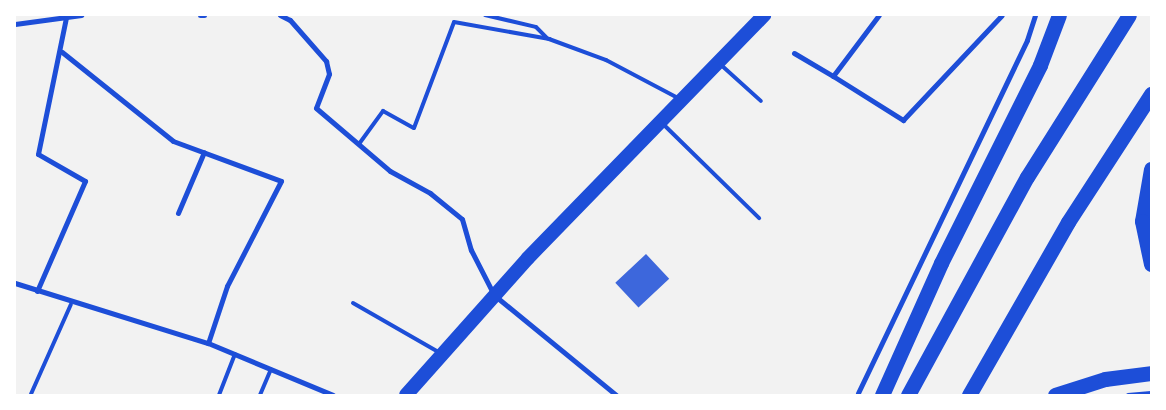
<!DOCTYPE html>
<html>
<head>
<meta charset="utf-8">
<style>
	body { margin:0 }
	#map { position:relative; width:1166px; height:410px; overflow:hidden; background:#f2f2f2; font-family:"Roboto Condensed",sans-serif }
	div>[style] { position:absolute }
	.building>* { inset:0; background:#3d67dc; transform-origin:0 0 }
	.service>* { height:4px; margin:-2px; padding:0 2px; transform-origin:2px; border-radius:2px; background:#1d4ed8 }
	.minor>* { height:5px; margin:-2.5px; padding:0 2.5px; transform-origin:2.5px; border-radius:2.5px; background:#1d4ed8 }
	.trunk>* { height:14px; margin:-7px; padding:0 7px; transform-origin:7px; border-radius:7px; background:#1d4ed8 }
	.motorway>* { height:15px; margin:-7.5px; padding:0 7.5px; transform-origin:7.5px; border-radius:7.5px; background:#1d4ed8 }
	span { translate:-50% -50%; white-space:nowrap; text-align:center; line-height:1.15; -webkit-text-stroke:5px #fff; paint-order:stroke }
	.frame { position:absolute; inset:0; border:16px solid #fff; pointer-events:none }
</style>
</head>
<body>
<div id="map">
	<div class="building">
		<i style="left:646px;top:254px;width:34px;height:42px;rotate:47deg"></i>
	</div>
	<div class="service">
		<i style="left:485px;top:15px;width:52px;rotate:13.2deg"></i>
		<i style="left:536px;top:27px;width:16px;rotate:45deg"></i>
		<i style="left:720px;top:64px;width:55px;rotate:42.1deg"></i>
		<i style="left:662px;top:123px;width:136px;rotate:44.4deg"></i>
		<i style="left:359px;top:144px;width:41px;rotate:-54deg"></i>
		<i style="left:383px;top:111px;width:35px;rotate:29deg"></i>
		<i style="left:414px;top:128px;width:113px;rotate:-69.3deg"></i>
		<i style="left:454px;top:22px;width:97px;rotate:10.1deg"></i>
		<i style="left:549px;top:39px;width:61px;rotate:20.2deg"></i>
		<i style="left:606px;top:60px;width:84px;rotate:27.8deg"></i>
		<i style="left:353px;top:303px;width:100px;rotate:29.9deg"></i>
		<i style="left:31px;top:394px;width:98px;rotate:-66deg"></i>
		<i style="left:219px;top:395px;width:44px;rotate:-68.7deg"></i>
		<i style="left:260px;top:395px;width:28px;rotate:-67deg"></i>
		<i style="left:1128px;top:395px;width:23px;rotate:-5deg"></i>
	</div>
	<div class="minor">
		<i style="left:200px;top:15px;width:4px"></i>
		<i style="left:280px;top:15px;width:11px;rotate:27deg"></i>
		<i style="left:290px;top:20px;width:55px;rotate:48.7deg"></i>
		<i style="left:326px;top:61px;width:13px;rotate:77deg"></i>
		<i style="left:329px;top:74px;width:36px;rotate:111deg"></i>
		<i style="left:316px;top:108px;width:97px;rotate:40.4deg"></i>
		<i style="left:390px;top:171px;width:46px;rotate:28.8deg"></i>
		<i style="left:430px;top:193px;width:41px;rotate:39.1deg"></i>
		<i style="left:462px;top:219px;width:32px;rotate:74deg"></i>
		<i style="left:471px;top:250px;width:51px;rotate:62.9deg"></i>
		<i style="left:494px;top:295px;width:158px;rotate:39.3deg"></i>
		<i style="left:15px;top:24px;width:67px;rotate:-7.8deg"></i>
		<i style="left:62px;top:52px;width:142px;rotate:38.7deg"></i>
		<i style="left:173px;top:141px;width:115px;rotate:20.3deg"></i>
		<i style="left:281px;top:181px;width:118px;rotate:117.2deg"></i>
		<i style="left:227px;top:286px;width:60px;rotate:108.4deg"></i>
		<i style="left:794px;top:53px;width:45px;rotate:30.5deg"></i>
		<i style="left:833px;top:76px;width:76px;rotate:-53deg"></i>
		<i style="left:833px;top:76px;width:83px;rotate:32.2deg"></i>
		<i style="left:903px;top:120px;width:144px;rotate:-46.7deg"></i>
		<i style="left:178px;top:213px;width:66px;rotate:-66.9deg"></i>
		<i style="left:15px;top:283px;width:202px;rotate:17.3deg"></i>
		<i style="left:208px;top:343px;width:135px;rotate:22.6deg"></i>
		<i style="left:37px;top:291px;width:120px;rotate:-66.4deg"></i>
		<i style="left:85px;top:181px;width:54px;rotate:-150.1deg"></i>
		<i style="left:38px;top:154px;width:140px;rotate:-78.4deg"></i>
		<i style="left:858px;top:393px;width:391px;rotate:-64.4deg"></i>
		<i style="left:1027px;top:40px;width:26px;rotate:-72deg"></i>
	</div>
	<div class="trunk">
		<i style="left:406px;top:395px;width:183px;rotate:-48.3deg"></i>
		<i style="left:528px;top:258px;width:339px;rotate:-45.8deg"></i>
	</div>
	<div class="motorway">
		<i style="left:1151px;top:169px;width:53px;rotate:99.8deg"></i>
		<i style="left:1142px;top:221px;width:44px;rotate:78.2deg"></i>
		<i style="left:882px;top:395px;width:145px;rotate:-65.9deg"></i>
		<i style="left:941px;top:263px;width:221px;rotate:-63.4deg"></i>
		<i style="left:1040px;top:65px;width:53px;rotate:-69.2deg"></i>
		<i style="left:908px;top:395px;width:248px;rotate:-61.4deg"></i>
		<i style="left:1027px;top:177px;width:191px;rotate:-57.8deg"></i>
		<i style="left:969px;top:395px;width:199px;rotate:-60.2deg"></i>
		<i style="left:1068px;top:222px;width:153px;rotate:-57deg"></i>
		<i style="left:1055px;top:395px;width:52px;rotate:-17.7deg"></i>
		<i style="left:1105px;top:379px;width:46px;rotate:-7.4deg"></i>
	</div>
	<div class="frame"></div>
</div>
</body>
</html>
